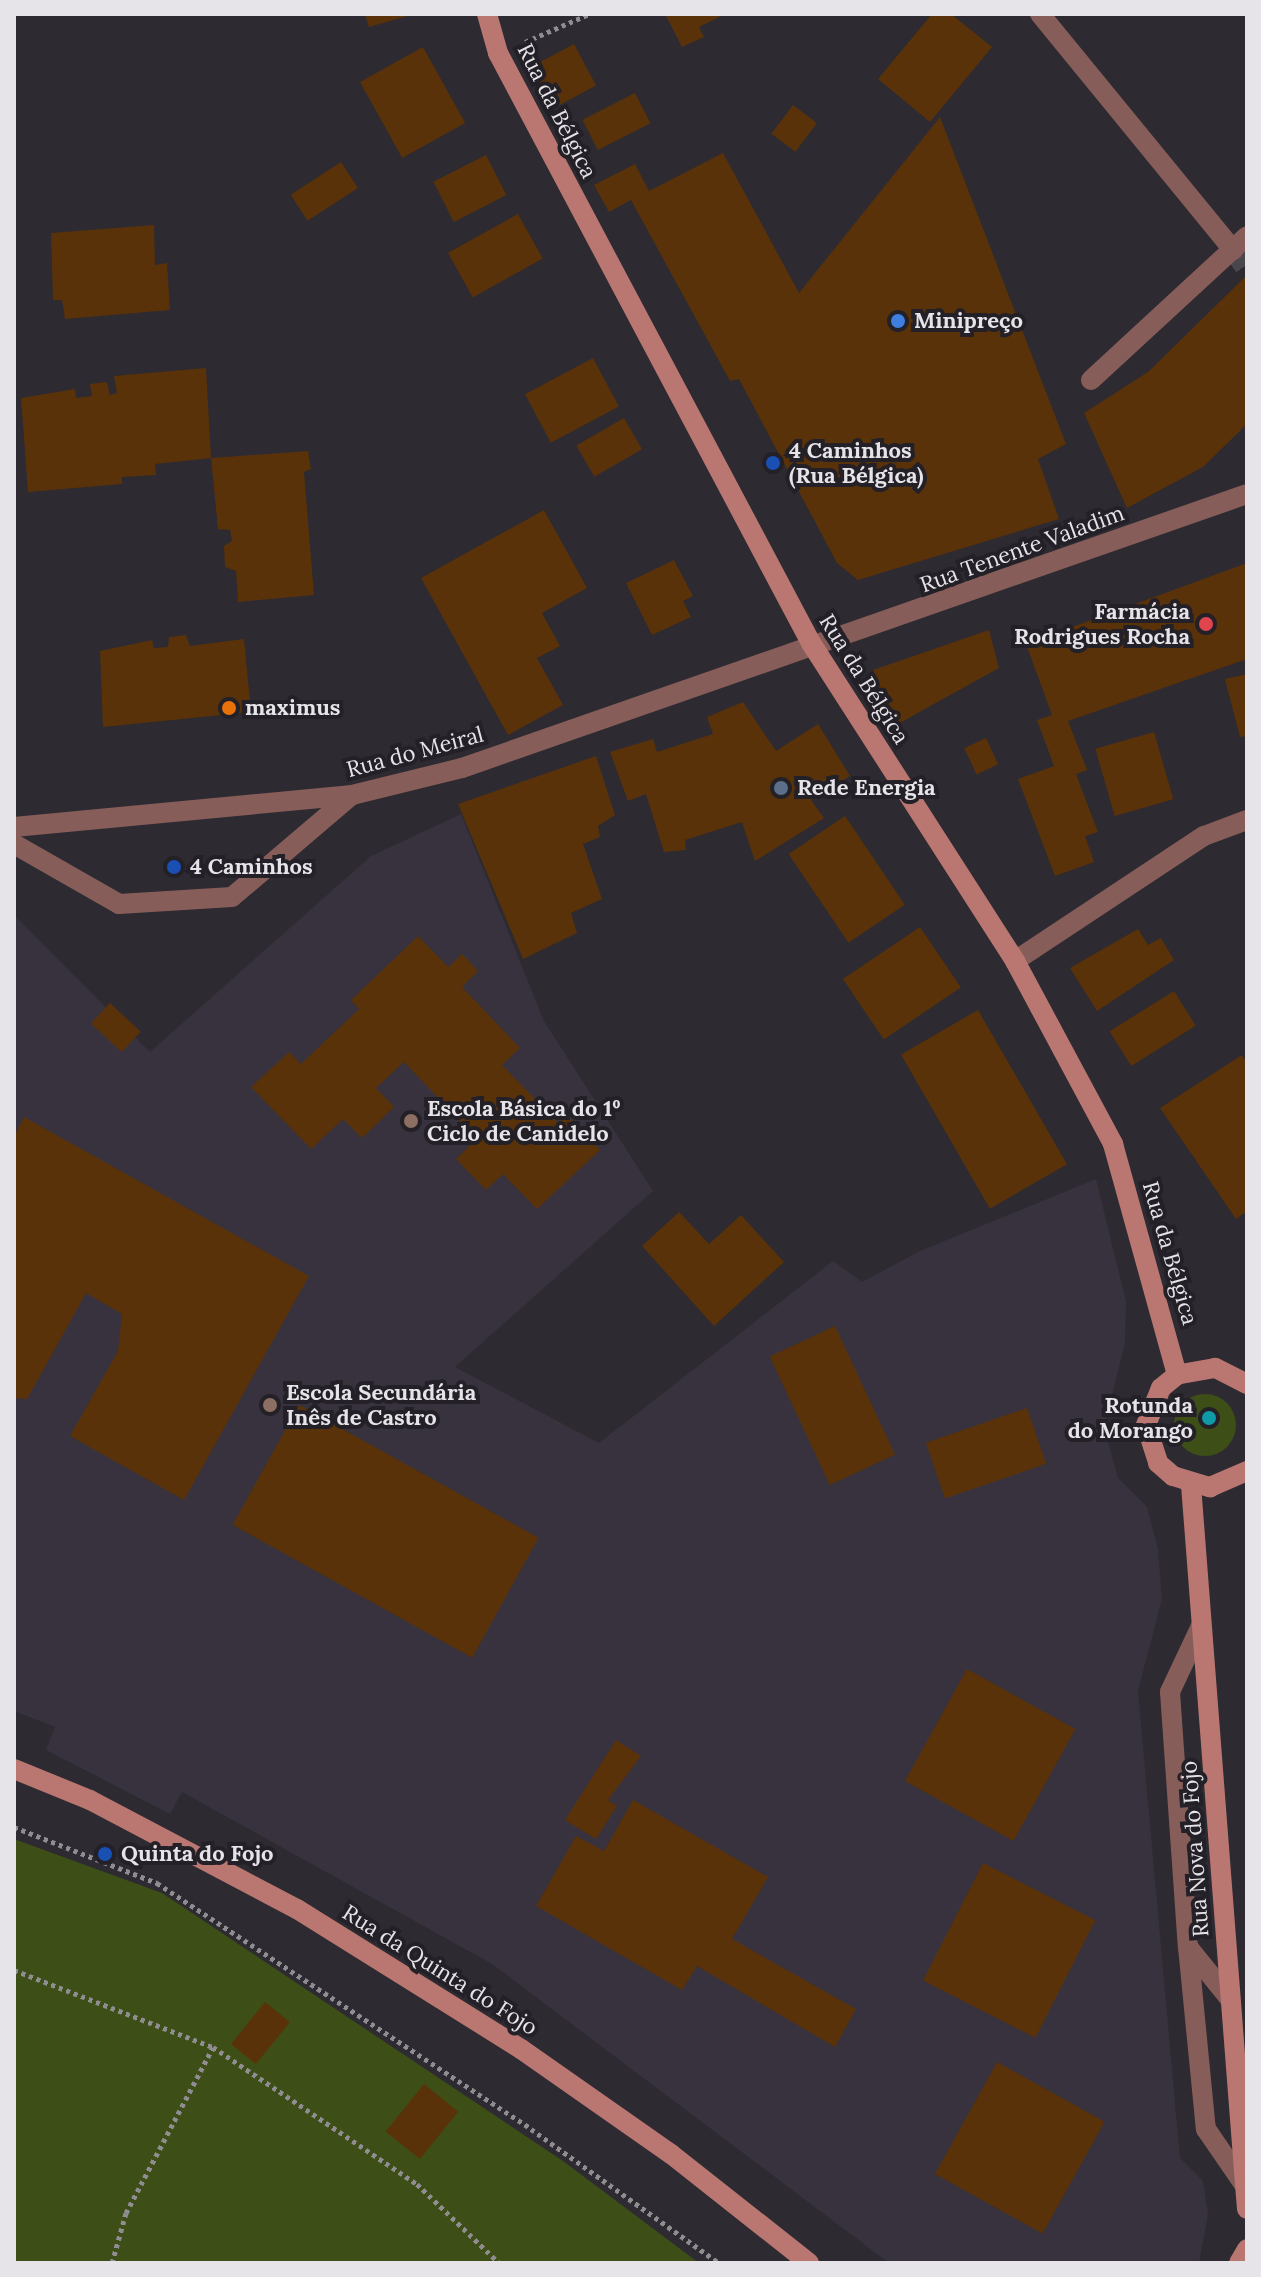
<!DOCTYPE html>
<html>
<head>
<meta charset="utf-8">
<style>
	body { margin:0 }
	#map { position:relative; width:1261px; height:2277px; overflow:hidden; background:#2d2a31; font-family:Lora,serif }
	div>[style] { position:absolute }
	.built>* { inset:0; background:#37323e }
	.green>* { inset:0; background:#3d4f16 }
	.round { border-radius:50% }
	.building>* { inset:0; background:#593209; transform-origin:0 0 }
	.minor-tunnel>* { height:20px; margin-top:-10px; transform-origin:0; background:repeating-linear-gradient(90deg,#49464d 0 20px,transparent 0 30px) }
	.path>* { height:5px; margin-top:-2.5px; transform-origin:0; background:repeating-linear-gradient(90deg,#8f8d92 0 4px,transparent 0 8px) }
	.service>* { height:20px; margin:-10px; padding:0 10px; transform-origin:10px; border-radius:10px; background:#875d59 }
	.minor>* { height:20px; margin:-10px; padding:0 10px; transform-origin:10px; border-radius:10px; background:#875d59 }
	.tertiary>* { height:20px; margin:-10px; padding:0 10px; transform-origin:10px; border-radius:10px; background:#875d59 }
	.secondary>* { height:20px; margin:-10px; padding:0 10px; transform-origin:10px; border-radius:10px; background:#ba7771 }
	.dots>* { width:22px; height:22px; translate:-50% -50%; box-sizing:border-box; border:4px solid #232127; border-radius:50% }
	span { translate:-50% -50%; white-space:nowrap; text-align:center; line-height:1.15; -webkit-text-stroke:8px #232127; paint-order:stroke }
	.street-label { font-size:22px; color:#e6e4e9 }
	.poi-label { font-size:22px; color:#e6e4e9; font-weight:700 }
	.left { translate:0 -50%; text-align:left }
	.right { translate:-100% -50%; text-align:right }
	.frame { position:absolute; inset:0; border:16px solid #e6e4e9; pointer-events:none }
</style>
</head>
<body>
<div id="map">
	<div class="built">
		<i style="clip-path:polygon(461px 814px,544px 1021px,653px 1191px,455px 1367px,599px 1443px,833px 1261px,862px 1282px,920px 1251px,1096px 1179px,1126px 1301px,1125px 1343px,1104px 1427px,1118px 1478px,1147px 1507px,1158px 1549px,1162px 1599px,1138px 1691px,1180px 2158px,1203px 2181px,1208px 2214px,1199px 2263px,889px 2263px,492px 1964px,182px 1792px,170px 1814px,46px 1750px,55px 1727px,14px 1711px,14px 915px,150px 1052px,371px 856px)"></i>
	</div>
	<div class="green">
		<i class="round" style="left:1174px;top:1394px;width:62px;height:62px"></i>
		<i style="clip-path:polygon(14px 1839px,162px 1893px,563px 2161px,699px 2263px,14px 2263px)"></i>
	</div>
	<div class="building">
		<i style="clip-path:polygon(365px 14px,411px 14px,411px 15px,369px 27px)"></i>
		<i style="clip-path:polygon(665px 14px,725px 14px,699px 27px,704px 37px,682px 47px)"></i>
		<i style="clip-path:polygon(932px 14px,951px 14px,992px 47px,930px 122px,878px 79px)"></i>
		<i style="left:574px;top:44px;width:47px;height:51px;rotate:62deg"></i>
		<i style="left:423px;top:47px;width:87px;height:72px;rotate:61deg"></i>
		<i style="left:635px;top:93px;width:34px;height:59px;rotate:63deg"></i>
		<i style="left:793px;top:105px;width:30px;height:36px;rotate:37deg"></i>
		<i style="clip-path:polygon(940px 117px,1066px 444px,1038px 459px,1059px 519px,858px 580px,837px 563px,739px 379px,730px 381px,631px 200px,609px 212px,594px 185px,635px 164px,649px 191px,723px 153px,799px 293px)"></i>
		<i style="left:486px;top:155px;width:45px;height:59px;rotate:63deg"></i>
		<i style="left:341px;top:162px;width:31px;height:60px;rotate:57deg"></i>
		<i style="left:518px;top:214px;width:51px;height:80px;rotate:61deg"></i>
		<i style="clip-path:polygon(154px 225px,155px 265px,167px 263px,170px 310px,65px 319px,62px 300px,53px 300px,51px 233px)"></i>
		<i style="clip-path:polygon(1247px 275px,1247px 424px,1203px 467px,1127px 508px,1084px 413px,1148px 372px)"></i>
		<i style="left:593px;top:358px;width:55px;height:77px;rotate:62deg"></i>
		<i style="clip-path:polygon(206px 368px,211px 458px,308px 451px,311px 469px,304px 472px,314px 595px,238px 602px,236px 571px,225px 567px,224px 546px,232px 541px,230px 530px,218px 529px,211px 458px,155px 464px,156px 475px,122px 477px,122px 484px,28px 492px,21px 398px,75px 389px,76px 398px,92px 396px,90px 384px,107px 382px,110px 395px,117px 393px,114px 376px)"></i>
		<i style="left:624px;top:418px;width:36px;height:55px;rotate:60deg"></i>
		<i style="clip-path:polygon(544px 510px,587px 588px,542px 613px,560px 646px,537px 658px,563px 705px,508px 735px,421px 578px)"></i>
		<i style="clip-path:polygon(674px 560px,693px 596px,683px 601px,691px 617px,652px 635px,626px 583px)"></i>
		<i style="clip-path:polygon(1247px 563px,1247px 659px,1068px 721px,1087px 770px,1076px 774px,1098px 832px,1085px 836px,1094px 862px,1055px 876px,1018px 779px,1054px 766px,1037px 720px,1052px 715px,1026px 644px)"></i>
		<i style="clip-path:polygon(989px 630px,999px 668px,887px 730px,867px 698px,864px 687px,873px 670px)"></i>
		<i style="clip-path:polygon(186px 635px,190px 646px,244px 639px,251px 712px,103px 727px,100px 651px,152px 640px,154px 648px,168px 647px,169px 637px)"></i>
		<i style="clip-path:polygon(1247px 674px,1247px 736px,1240px 737px,1225px 679px)"></i>
		<i style="clip-path:polygon(743px 702px,776px 751px,818px 724px,850px 776px,811px 800px,824px 818px,755px 861px,742px 822px,685px 840px,686px 850px,664px 852px,646px 794px,628px 801px,610px 752px,653px 739px,657px 752px,713px 734px,707px 717px)"></i>
		<i style="left:1154px;top:732px;width:70px;height:61px;rotate:74deg"></i>
		<i style="left:986px;top:738px;width:29px;height:24px;rotate:65deg"></i>
		<i style="clip-path:polygon(596px 756px,615px 815px,598px 826px,600px 837px,583px 844px,602px 899px,571px 913px,577px 933px,523px 959px,458px 804px)"></i>
		<i style="left:845px;top:816px;width:107px;height:68px;rotate:56deg"></i>
		<i style="left:920px;top:927px;width:73px;height:93px;rotate:56deg"></i>
		<i style="clip-path:polygon(1138px 929px,1148px 945px,1161px 938px,1174px 960px,1097px 1011px,1070px 968px)"></i>
		<i style="clip-path:polygon(418px 936px,448px 967px,462px 954px,478px 971px,462px 987px,520px 1048px,502px 1065px,558px 1123px,567px 1115px,600px 1150px,537px 1209px,503px 1174px,486px 1190px,456px 1159px,477px 1139px,404px 1062px,376px 1088px,394px 1107px,362px 1138px,343px 1119px,311px 1149px,251px 1087px,289px 1052px,301px 1064px,359px 1009px,351px 1000px)"></i>
		<i style="left:1174px;top:991px;width:41px;height:76px;rotate:58deg"></i>
		<i style="left:110px;top:1003px;width:42px;height:28px;rotate:43deg"></i>
		<i style="left:978px;top:1010px;width:178px;height:89px;rotate:60deg"></i>
		<i style="clip-path:polygon(1242px 1055px,1247px 1064px,1247px 1211px,1236px 1219px,1160px 1108px)"></i>
		<i style="clip-path:polygon(24px 1117px,309px 1276px,184px 1500px,70px 1436px,118px 1351px,122px 1314px,86px 1293px,27px 1399px,14px 1398px,14px 1136px)"></i>
		<i style="clip-path:polygon(679px 1212px,709px 1244px,741px 1215px,784px 1262px,714px 1326px,642px 1246px)"></i>
		<i style="left:835px;top:1326px;width:142px;height:72px;rotate:65deg"></i>
		<i style="left:299px;top:1405px;width:274px;height:137px;rotate:29deg"></i>
		<i style="left:1027px;top:1408px;width:59px;height:107px;rotate:71deg"></i>
		<i style="left:967px;top:1669px;width:124px;height:128px;rotate:29deg"></i>
		<i style="clip-path:polygon(616px 1740px,641px 1756px,608px 1800px,617px 1806px,596px 1839px,565px 1820px)"></i>
		<i style="clip-path:polygon(633px 1800px,768px 1877px,732px 1939px,856px 2009px,835px 2047px,697px 1966px,682px 1990px,536px 1906px,576px 1836px,604px 1851px)"></i>
		<i style="left:983px;top:1863px;width:126px;height:132px;rotate:27deg"></i>
		<i style="left:265px;top:2002px;width:32px;height:54px;rotate:39deg"></i>
		<i style="left:997px;top:2062px;width:123px;height:128px;rotate:29deg"></i>
		<i style="left:424px;top:2084px;width:44px;height:61px;rotate:39deg"></i>
	</div>
	<div class="minor-tunnel">
		<i style="left:1233px;top:250px;width:24px;rotate:55deg"></i>
	</div>
	<div class="path">
		<i style="left:525px;top:42px;width:70px;rotate:-23.6deg"></i>
		<i style="left:14px;top:1827px;width:154px;rotate:21.4deg"></i>
		<i style="left:157px;top:1883px;width:448px;rotate:33.3deg"></i>
		<i style="left:531px;top:2129px;width:231px;rotate:35.5deg"></i>
		<i style="left:14px;top:1970px;width:213px;rotate:21.2deg"></i>
		<i style="left:112px;top:2263px;width:52px;rotate:-74.4deg"></i>
		<i style="left:126px;top:2213px;width:187px;rotate:-62.3deg"></i>
		<i style="left:213px;top:2047px;width:246px;rotate:33.9deg"></i>
		<i style="left:417px;top:2184px;width:114px;rotate:43.9deg"></i>
	</div>
	<div class="service">
		<i style="left:1091px;top:380px;width:212px;rotate:-42.7deg"></i>
		<i style="left:14px;top:844px;width:121px;rotate:29.7deg"></i>
		<i style="left:119px;top:904px;width:113px;rotate:-3.5deg"></i>
		<i style="left:232px;top:897px;width:157px;rotate:-40.4deg"></i>
		<i style="left:1201px;top:1626px;width:73px;rotate:115.2deg"></i>
		<i style="left:1170px;top:1692px;width:256px;rotate:86deg"></i>
		<i style="left:1188px;top:1947px;width:183px;rotate:84.4deg"></i>
		<i style="left:1206px;top:2129px;width:69px;rotate:55.6deg"></i>
		<i style="left:1188px;top:1947px;width:67px;rotate:51.1deg"></i>
	</div>
	<div class="minor">
		<i style="left:1040px;top:14px;width:305px;rotate:50.7deg"></i>
		<i style="left:1015px;top:961px;width:227px;rotate:-33.5deg"></i>
		<i style="left:1204px;top:836px;width:46px;rotate:-20.4deg"></i>
	</div>
	<div class="tertiary">
		<i style="left:14px;top:827px;width:340px;rotate:-5.4deg"></i>
		<i style="left:352px;top:795px;width:113px;rotate:-13.8deg"></i>
		<i style="left:462px;top:768px;width:831px;rotate:-19.24deg"></i>
	</div>
	<div class="secondary">
		<i style="left:487px;top:14px;width:41px;rotate:74.2deg"></i>
		<i style="left:498px;top:53px;width:668px;rotate:62.05deg"></i>
		<i style="left:811px;top:643px;width:378px;rotate:57.3deg"></i>
		<i style="left:1015px;top:961px;width:208px;rotate:61.8deg"></i>
		<i style="left:1113px;top:1144px;width:240px;rotate:74.5deg"></i>
		<i style="left:1247px;top:1384px;width:36px;rotate:-153deg"></i>
		<i style="left:1215px;top:1368px;width:39px;rotate:170deg"></i>
		<i style="left:1177px;top:1375px;width:21px;rotate:141deg"></i>
		<i style="left:1161px;top:1388px;width:40px;rotate:112deg"></i>
		<i style="left:1146px;top:1425px;width:40px;rotate:72deg"></i>
		<i style="left:1158px;top:1463px;width:20px;rotate:41deg"></i>
		<i style="left:1173px;top:1476px;width:39px;rotate:17deg"></i>
		<i style="left:1210px;top:1487px;width:40px;rotate:-23.4deg"></i>
		<i style="left:1191px;top:1485px;width:726px;rotate:85.58deg"></i>
		<i style="left:14px;top:1769px;width:82px;rotate:22.2deg"></i>
		<i style="left:90px;top:1800px;width:234px;rotate:27.8deg"></i>
		<i style="left:297px;top:1909px;width:264px;rotate:32deg"></i>
		<i style="left:521px;top:2049px;width:183px;rotate:35deg"></i>
		<i style="left:671px;top:2154px;width:176px;rotate:38.3deg"></i>
		<i style="left:1239px;top:2263px;width:16px;rotate:-60deg"></i>
	</div>
	<div class="dots">
		<i style="left:898px;top:321px;background:#3f7fe0"></i>
		<i style="left:773px;top:463px;background:#1a4fb4"></i>
		<i style="left:1206px;top:624px;background:#e0444e"></i>
		<i style="left:229px;top:708px;background:#e8710a"></i>
		<i style="left:781px;top:788px;background:#5c6f8a"></i>
		<i style="left:174px;top:867px;background:#1a4fb4"></i>
		<i style="left:411px;top:1121px;background:#8d6e63"></i>
		<i style="left:270px;top:1405px;background:#8d6e63"></i>
		<i style="left:1209px;top:1418px;background:#0f9aa8"></i>
		<i style="left:105px;top:1854px;background:#1a4fb4"></i>
	</div>
	<div class="street-label">
		<span style="left:557px;top:111px;rotate:63deg">Rua da Bélgica</span>
		<span style="left:1022px;top:549px;rotate:-20deg">Rua Tenente Valadim</span>
		<span style="left:864px;top:679px;rotate:58deg">Rua da Bélgica</span>
		<span style="left:415px;top:752px;rotate:-15deg">Rua do Meiral</span>
		<span style="left:1170px;top:1253px;rotate:74deg">Rua da Bélgica</span>
		<span style="left:1195px;top:1849px;rotate:-94deg">Rua Nova do Fojo</span>
		<span style="left:440px;top:1970px;rotate:32deg">Rua da Quinta do Fojo</span>
	</div>
	<div class="poi-label">
		<span class="left" style="left:914px;top:321px">Minipreço</span>
		<span class="left" style="left:789px;top:463px">4 Caminhos<br>(Rua Bélgica)</span>
		<span class="right" style="left:1190px;top:624px">Farmácia<br>Rodrigues Rocha</span>
		<span class="left" style="left:245px;top:708px">maximus</span>
		<span class="left" style="left:797px;top:788px">Rede Energia</span>
		<span class="left" style="left:190px;top:867px">4 Caminhos</span>
		<span class="left" style="left:427px;top:1121px">Escola Básica do 1º<br>Ciclo de Canidelo</span>
		<span class="left" style="left:286px;top:1405px">Escola Secundária<br>Inês de Castro</span>
		<span class="right" style="left:1193px;top:1418px">Rotunda<br>do Morango</span>
		<span class="left" style="left:121px;top:1854px">Quinta do Fojo</span>
	</div>
	<div class="frame"></div>
</div>
</body>
</html>
